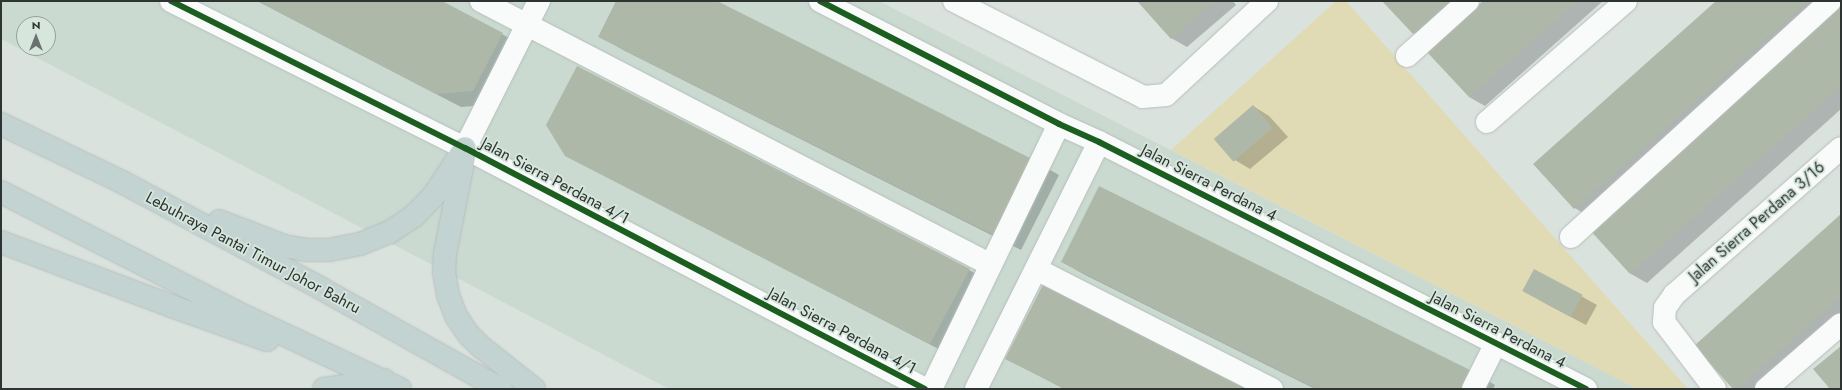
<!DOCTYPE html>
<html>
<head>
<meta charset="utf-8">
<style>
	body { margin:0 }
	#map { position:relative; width:1842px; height:390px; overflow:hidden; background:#dae2de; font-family:Jost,sans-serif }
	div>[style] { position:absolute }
	.built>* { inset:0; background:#cadad1 }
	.green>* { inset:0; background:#e0dbb4 }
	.shadow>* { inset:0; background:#0003 }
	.building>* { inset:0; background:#aeb8a8; transform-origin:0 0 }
	.roads { filter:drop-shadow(0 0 1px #b7bebb) drop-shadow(0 0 1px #b7bebb) }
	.minor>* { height:22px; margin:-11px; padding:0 11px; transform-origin:11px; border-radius:11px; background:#f9fbfa }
	.highway>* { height:22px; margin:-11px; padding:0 11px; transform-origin:11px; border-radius:11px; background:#c3d3d1 }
	.cycleway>* { height:6px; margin:-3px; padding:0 3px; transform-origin:3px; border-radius:3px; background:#1b5e20 }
	span { translate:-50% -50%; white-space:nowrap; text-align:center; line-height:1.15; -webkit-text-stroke:3.5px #d6e6dd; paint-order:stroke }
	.street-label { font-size:16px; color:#2e3431 }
	.frame { position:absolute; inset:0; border:2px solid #2e3431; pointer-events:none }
	.north { position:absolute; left:16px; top:16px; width:40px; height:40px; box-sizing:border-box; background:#d6e6dd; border:1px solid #939f98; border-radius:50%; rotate:0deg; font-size:11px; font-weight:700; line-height:16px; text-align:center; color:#2e3431 }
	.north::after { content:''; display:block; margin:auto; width:14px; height:18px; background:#6a716e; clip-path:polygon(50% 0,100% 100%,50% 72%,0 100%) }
</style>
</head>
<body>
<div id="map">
	<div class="built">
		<i style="clip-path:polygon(evenodd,1px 1px,879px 1px,1638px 389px,669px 389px,1px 39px,1px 1px,24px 24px,48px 24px,48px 48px,24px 48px,24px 24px)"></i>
	</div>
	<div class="green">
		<i style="clip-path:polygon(1336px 1px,1346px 1px,1688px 389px,1638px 389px,1171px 150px)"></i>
	</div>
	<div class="shadow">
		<i style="clip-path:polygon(257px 1px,440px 1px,526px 47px,497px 104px,461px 107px)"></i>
		<i style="clip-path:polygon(617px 1px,715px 1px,1036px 162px,1059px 175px,1021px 250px,623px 50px,600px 36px)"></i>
		<i style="clip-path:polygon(1139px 1px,1233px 1px,1236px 5px,1187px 47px,1171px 38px)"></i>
		<i style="clip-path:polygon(1384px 1px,1476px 1px,1430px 43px,1414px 33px)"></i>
		<i style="clip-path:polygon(1485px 1px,1603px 1px,1485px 106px,1469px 97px)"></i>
		<i style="clip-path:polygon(1717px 1px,1833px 1px,1591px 218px,1575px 208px,1535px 164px)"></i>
		<i style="clip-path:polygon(1841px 5px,1841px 109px,1647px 283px,1631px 274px,1591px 229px)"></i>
		<i style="clip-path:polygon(1253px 106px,1269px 116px,1288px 137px,1250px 169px,1235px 160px)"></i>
		<i style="clip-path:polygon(565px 155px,969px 270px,992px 283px,954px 357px)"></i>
		<i style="clip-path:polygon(1841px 215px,1841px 319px,1763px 389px,1734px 389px)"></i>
		<i style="clip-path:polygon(1062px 262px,1472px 371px,1495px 385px,1493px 389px,1315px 389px,1085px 275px)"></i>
		<i style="clip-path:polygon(1581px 296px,1597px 305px,1586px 325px,1539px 300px)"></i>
		<i style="clip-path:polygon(1007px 359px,1256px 389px,1064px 389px)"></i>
	</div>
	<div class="building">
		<i style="clip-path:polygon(258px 1px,442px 1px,503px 33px,473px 91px,436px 94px)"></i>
		<i style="clip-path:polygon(616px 1px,717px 1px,1036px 161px,998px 237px,598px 37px)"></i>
		<i style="clip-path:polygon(1137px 1px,1215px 1px,1171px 39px)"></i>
		<i style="clip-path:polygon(1382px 1px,1450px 1px,1413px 34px)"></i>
		<i style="clip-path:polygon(1483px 1px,1577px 1px,1469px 97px,1427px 52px)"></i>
		<i style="clip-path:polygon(1716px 1px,1808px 1px,1574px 209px,1533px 164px)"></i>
		<i style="clip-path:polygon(1841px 4px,1841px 86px,1630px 274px,1589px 229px)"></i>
		<i style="clip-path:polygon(577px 66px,970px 269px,930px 344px,565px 156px,546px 125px)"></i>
		<i style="left:1253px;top:105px;width:30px;height:52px;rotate:49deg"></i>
		<i style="clip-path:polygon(1099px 186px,1472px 371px,1463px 389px,1317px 389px,1061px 262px)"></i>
		<i style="clip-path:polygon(1841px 214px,1841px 296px,1737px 389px,1733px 389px,1694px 346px)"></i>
		<i style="left:1534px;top:269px;width:55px;height:25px;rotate:28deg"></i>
		<i style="clip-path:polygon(1044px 283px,1258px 389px,1065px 389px,1005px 359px)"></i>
		<i style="clip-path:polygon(1841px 346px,1841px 389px,1830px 389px,1813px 369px)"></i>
	</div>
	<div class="roads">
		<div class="minor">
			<i style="left:171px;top:1px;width:329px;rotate:26.6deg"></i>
			<i style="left:465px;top:148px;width:519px;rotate:27.65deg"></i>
			<i style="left:481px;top:1px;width:574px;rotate:27.37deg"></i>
			<i style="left:820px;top:1px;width:269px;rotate:27.2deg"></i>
			<i style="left:1059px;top:124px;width:44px;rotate:24.2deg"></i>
			<i style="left:1099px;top:142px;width:546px;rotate:26.89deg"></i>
			<i style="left:954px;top:1px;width:212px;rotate:26.9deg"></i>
			<i style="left:1143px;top:97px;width:23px;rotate:-5deg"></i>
			<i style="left:1166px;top:95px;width:138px;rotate:-42.9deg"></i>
			<i style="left:1407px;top:56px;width:82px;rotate:-42deg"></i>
			<i style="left:1487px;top:122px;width:184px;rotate:-41deg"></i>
			<i style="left:465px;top:148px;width:165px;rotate:-63.3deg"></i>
			<i style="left:1571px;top:237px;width:350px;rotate:-42.3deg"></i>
			<i style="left:1036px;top:269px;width:265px;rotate:27deg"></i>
			<i style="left:931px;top:389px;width:294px;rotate:-64.2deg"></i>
			<i style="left:976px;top:389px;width:276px;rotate:-63.5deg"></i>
			<i style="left:1473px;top:389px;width:51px;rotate:-63.4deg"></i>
			<i style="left:1715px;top:389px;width:84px;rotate:-127.3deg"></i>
			<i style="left:1664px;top:322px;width:14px;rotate:-86deg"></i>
			<i style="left:1665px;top:308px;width:16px;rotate:-55deg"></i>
			<i style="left:1674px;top:295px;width:222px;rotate:-41.4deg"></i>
			<i style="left:1766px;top:389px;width:99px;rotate:-40.9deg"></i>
		</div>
		<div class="highway">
			<i style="left:1px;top:124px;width:134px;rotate:25.6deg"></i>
			<i style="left:122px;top:182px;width:227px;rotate:28.1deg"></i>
			<i style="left:322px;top:289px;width:205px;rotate:29.2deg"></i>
			<i style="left:464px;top:157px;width:99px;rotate:101.1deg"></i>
			<i style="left:445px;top:254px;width:18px;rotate:93deg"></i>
			<i style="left:444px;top:272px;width:23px;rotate:80deg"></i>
			<i style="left:448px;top:295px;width:22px;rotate:69deg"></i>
			<i style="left:456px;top:316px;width:23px;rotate:56deg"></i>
			<i style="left:469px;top:335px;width:16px;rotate:45deg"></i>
			<i style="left:480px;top:346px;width:69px;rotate:38.5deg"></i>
			<i style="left:1px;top:192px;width:266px;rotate:27deg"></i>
			<i style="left:238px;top:313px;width:179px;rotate:25.1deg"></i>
			<i style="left:219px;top:221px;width:70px;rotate:21deg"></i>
			<i style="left:284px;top:246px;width:22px;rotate:10deg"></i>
			<i style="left:306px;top:250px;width:23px"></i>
			<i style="left:329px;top:250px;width:32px;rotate:-11deg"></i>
			<i style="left:360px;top:244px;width:32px;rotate:-22deg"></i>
			<i style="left:390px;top:232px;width:29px;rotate:-34deg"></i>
			<i style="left:414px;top:216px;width:29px;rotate:-46deg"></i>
			<i style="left:434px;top:195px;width:56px;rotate:-56.6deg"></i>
			<i style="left:1px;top:242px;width:182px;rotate:20.6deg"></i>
			<i style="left:171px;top:306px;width:102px;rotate:19.5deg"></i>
			<i style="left:324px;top:389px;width:61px;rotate:-8.5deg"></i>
		</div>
	</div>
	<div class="cycleway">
		<i style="left:171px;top:1px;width:329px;rotate:26.6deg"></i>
		<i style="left:465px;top:148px;width:519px;rotate:27.65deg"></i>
		<i style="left:820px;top:1px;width:269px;rotate:27.2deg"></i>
		<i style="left:1059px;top:124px;width:44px;rotate:24.2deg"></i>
		<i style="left:1099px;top:142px;width:546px;rotate:26.89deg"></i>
	</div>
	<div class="street-label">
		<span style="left:555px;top:181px;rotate:28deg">Jalan Sierra Perdana 4/1</span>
		<span style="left:1209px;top:183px;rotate:27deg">Jalan Sierra Perdana 4</span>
		<span style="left:1757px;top:222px;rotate:-41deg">Jalan Sierra Perdana 3/16</span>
		<span style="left:253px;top:253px;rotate:28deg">Lebuhraya Pantai Timur Johor Bahru</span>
		<span style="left:1498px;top:330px;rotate:27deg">Jalan Sierra Perdana 4</span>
		<span style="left:842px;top:331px;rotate:28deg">Jalan Sierra Perdana 4/1</span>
	</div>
	<div class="frame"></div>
	<div class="north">N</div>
</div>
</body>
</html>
